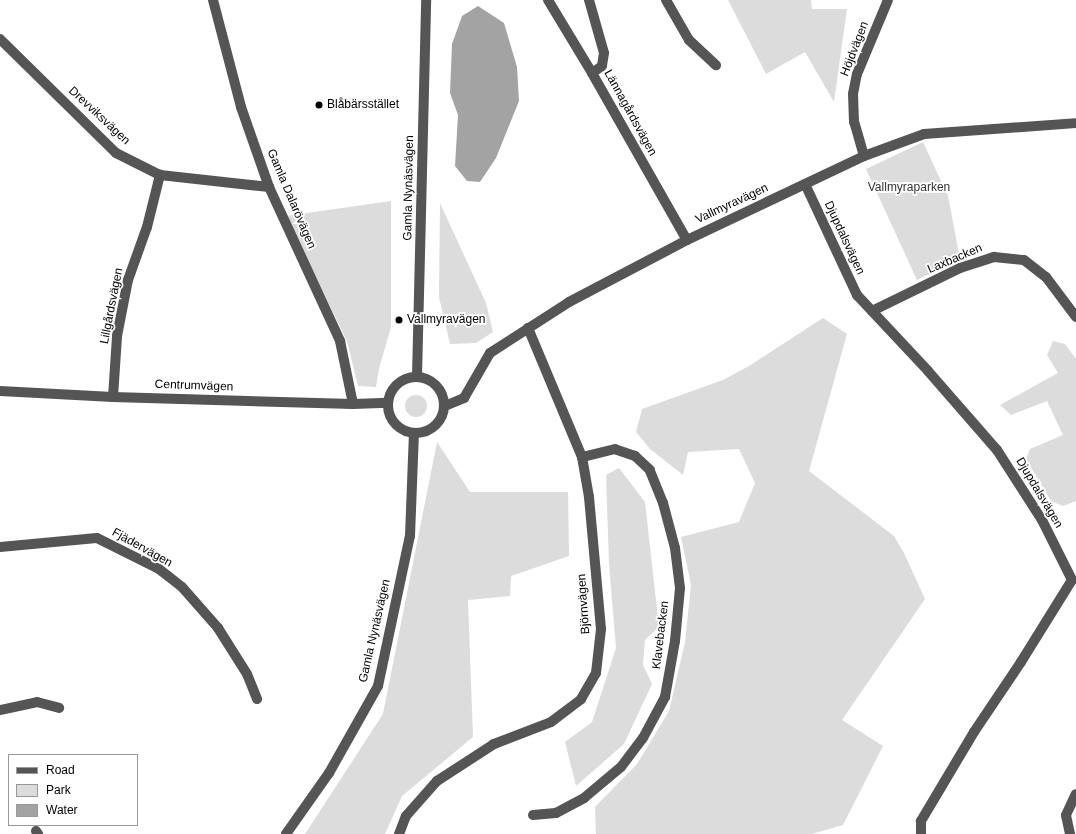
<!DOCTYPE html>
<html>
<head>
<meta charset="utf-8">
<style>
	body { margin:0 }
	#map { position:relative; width:1076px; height:834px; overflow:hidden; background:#fff; font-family:Arial,sans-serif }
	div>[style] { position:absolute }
	.green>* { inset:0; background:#dcdcdc }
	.round { border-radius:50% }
	.water>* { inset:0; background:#a3a3a3 }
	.minor>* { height:10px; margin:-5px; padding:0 5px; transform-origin:5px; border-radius:5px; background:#555 }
	.minor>.ring { margin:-5px; padding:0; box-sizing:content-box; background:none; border:10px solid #555; border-radius:50% }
	.dots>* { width:11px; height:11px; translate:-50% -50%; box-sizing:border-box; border:2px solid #fff; border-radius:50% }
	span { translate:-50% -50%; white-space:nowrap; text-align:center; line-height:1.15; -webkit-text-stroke:3.5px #fff; paint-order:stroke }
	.street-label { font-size:12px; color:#000 }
	.poi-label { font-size:12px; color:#000 }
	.left { translate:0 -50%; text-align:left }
	.park-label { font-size:12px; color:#333 }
	.legend { position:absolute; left:8px; top:754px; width:130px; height:72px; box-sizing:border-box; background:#fff; border:1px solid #999; margin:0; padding:5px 7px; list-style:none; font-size:12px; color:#000 }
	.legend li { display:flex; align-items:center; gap:8px; height:20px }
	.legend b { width:20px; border:1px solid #999 }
</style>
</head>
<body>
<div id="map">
	<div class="green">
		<i style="clip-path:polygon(728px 0,811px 0,812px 9px,847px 9px,834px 102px,805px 52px,766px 74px)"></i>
		<i style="clip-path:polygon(923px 142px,948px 196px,960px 259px,917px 280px,866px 169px)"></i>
		<i style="clip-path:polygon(391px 201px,391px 327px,379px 369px,376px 387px,358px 386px,347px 341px,286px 216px)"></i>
		<i style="clip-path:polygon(440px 203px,486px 303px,493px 332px,476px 343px,450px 344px,439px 297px)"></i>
		<i style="clip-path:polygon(823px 318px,847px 334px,809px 471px,894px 536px,904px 553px,925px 599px,842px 720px,883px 746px,843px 825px,812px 834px,596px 834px,595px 807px,637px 764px,669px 711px,685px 642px,691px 585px,681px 537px,739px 522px,755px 483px,739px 449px,688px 452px,683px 475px,650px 449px,636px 432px,642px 409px,723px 380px,749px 366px)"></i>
		<i style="clip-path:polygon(1053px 341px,1065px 344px,1076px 359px,1076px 501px,1063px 506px,1051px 501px,1026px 459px,1030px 449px,1063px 435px,1047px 401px,1011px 415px,1000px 405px,1058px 373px,1047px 355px)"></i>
		<i class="round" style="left:405px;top:395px;width:22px;height:22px"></i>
		<i style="clip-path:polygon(437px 442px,470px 492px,568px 492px,569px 556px,511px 576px,510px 596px,468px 600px,473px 737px,402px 796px,385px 834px,305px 834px,383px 714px)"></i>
		<i style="clip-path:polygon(619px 468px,645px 502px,659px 627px,645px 640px,643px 665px,652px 684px,624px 744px,576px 786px,565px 742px,592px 722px,616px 648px,609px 564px,606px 475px)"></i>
	</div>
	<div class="water">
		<i style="clip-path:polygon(478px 6px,504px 23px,517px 67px,519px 101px,496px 158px,480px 182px,467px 181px,455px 166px,458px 115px,450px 93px,452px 44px,462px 16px)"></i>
	</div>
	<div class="minor">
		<i style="left:213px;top:0;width:111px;rotate:75.3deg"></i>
		<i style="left:241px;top:107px;width:85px;rotate:70.7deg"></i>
		<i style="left:269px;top:187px;width:170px;rotate:65.2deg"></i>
		<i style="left:340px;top:341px;width:64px;rotate:78.3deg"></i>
		<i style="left:548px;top:0;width:85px;rotate:58.9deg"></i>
		<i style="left:592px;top:73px;width:192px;rotate:60.4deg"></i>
		<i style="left:589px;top:0;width:55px;rotate:74.2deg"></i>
		<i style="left:604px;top:53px;width:13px;rotate:99deg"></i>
		<i style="left:602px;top:66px;width:12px;rotate:145deg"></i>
		<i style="left:666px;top:0;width:46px;rotate:60.1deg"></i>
		<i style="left:689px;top:40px;width:37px;rotate:43deg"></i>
		<i style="left:0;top:39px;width:163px;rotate:44.5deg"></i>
		<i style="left:116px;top:153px;width:49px;rotate:26.6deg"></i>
		<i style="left:160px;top:175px;width:110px;rotate:6.3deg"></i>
		<i style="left:864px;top:156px;width:35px;rotate:-106deg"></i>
		<i style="left:854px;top:122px;width:28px;rotate:-92deg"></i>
		<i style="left:853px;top:94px;width:20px;rotate:-79deg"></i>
		<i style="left:857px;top:74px;width:80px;rotate:-67.3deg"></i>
		<i style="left:805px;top:184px;width:123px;rotate:64.9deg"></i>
		<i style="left:857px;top:295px;width:104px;rotate:46.9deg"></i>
		<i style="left:928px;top:371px;width:105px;rotate:48.9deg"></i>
		<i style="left:997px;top:450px;width:83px;rotate:57.3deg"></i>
		<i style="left:1042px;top:520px;width:67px;rotate:63.4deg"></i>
		<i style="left:1072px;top:580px;width:97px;rotate:121.9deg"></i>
		<i style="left:1021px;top:662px;width:84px;rotate:123.9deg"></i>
		<i style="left:974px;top:732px;width:104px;rotate:120.8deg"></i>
		<i style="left:921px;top:821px;width:13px;rotate:90deg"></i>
		<i style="left:872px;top:311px;width:98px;rotate:-26deg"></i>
		<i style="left:960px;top:268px;width:36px;rotate:-18deg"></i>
		<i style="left:994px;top:257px;width:30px;rotate:6deg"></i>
		<i style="left:1024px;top:260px;width:28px;rotate:38deg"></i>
		<i style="left:1046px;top:277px;width:50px;rotate:53.1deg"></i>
		<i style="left:417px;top:376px;width:376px;rotate:-88.6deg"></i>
		<i class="ring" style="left:388px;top:377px;width:46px;height:46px"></i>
		<i style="left:0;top:391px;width:113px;rotate:3deg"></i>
		<i style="left:113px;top:397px;width:240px;rotate:1.7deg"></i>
		<i style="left:353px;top:404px;width:35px;rotate:-2deg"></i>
		<i style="left:113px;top:397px;width:61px;rotate:-86.2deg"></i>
		<i style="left:117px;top:336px;width:57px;rotate:-78.9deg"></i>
		<i style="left:128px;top:280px;width:56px;rotate:-70.3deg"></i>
		<i style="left:147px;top:227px;width:54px;rotate:-76deg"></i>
		<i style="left:445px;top:406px;width:21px;rotate:-23deg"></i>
		<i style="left:464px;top:398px;width:52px;rotate:-60deg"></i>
		<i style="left:490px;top:353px;width:94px;rotate:-32.8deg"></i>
		<i style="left:569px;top:302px;width:133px;rotate:-27.7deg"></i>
		<i style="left:687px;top:240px;width:196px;rotate:-25.4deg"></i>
		<i style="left:864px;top:156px;width:64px;rotate:-20.1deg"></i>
		<i style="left:924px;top:134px;width:152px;rotate:-4.1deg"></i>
		<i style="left:0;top:547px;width:97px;rotate:-5.3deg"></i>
		<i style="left:97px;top:538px;width:69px;rotate:26.6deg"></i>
		<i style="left:159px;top:569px;width:29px;rotate:38deg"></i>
		<i style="left:182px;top:587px;width:55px;rotate:48.7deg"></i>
		<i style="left:218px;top:628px;width:54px;rotate:57.8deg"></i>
		<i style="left:247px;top:674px;width:27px;rotate:68deg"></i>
		<i style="left:0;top:710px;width:38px;rotate:-12deg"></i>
		<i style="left:37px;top:702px;width:23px;rotate:15deg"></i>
		<i style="left:533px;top:815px;width:23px;rotate:-5deg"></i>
		<i style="left:556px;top:813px;width:32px;rotate:-28deg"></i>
		<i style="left:584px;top:798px;width:48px;rotate:-40deg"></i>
		<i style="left:621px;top:767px;width:36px;rotate:-53deg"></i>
		<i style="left:643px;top:738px;width:47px;rotate:-61.8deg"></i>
		<i style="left:665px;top:697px;width:57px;rotate:-79.9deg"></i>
		<i style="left:675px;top:641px;width:53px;rotate:-84.6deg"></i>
		<i style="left:680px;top:588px;width:40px;rotate:-97.1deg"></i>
		<i style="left:675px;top:548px;width:47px;rotate:-104.9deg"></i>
		<i style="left:663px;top:503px;width:35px;rotate:-112deg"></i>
		<i style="left:650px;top:470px;width:21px;rotate:-137deg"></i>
		<i style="left:635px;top:456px;width:21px;rotate:-161deg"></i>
		<i style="left:615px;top:449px;width:34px;rotate:166deg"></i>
		<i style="left:36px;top:831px;width:4px;rotate:56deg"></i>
		<i style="left:286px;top:834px;width:75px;rotate:-54.8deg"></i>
		<i style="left:329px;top:773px;width:100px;rotate:-60.6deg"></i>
		<i style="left:378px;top:686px;width:153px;rotate:-78deg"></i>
		<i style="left:410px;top:536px;width:103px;rotate:-87.8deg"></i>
		<i style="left:399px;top:834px;width:19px;rotate:-69deg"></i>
		<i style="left:406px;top:816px;width:47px;rotate:-48.5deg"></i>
		<i style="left:437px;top:781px;width:68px;rotate:-33deg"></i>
		<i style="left:494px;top:744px;width:61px;rotate:-21.1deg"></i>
		<i style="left:551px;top:722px;width:38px;rotate:-37deg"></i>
		<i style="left:581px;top:699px;width:30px;rotate:-60deg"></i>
		<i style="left:596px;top:673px;width:44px;rotate:-83.5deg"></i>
		<i style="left:601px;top:629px;width:133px;rotate:-95.2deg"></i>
		<i style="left:589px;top:497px;width:41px;rotate:-99.9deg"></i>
		<i style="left:582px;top:457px;width:140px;rotate:-112.7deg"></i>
		<i style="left:1070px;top:834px;width:19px;rotate:-102deg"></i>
		<i style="left:1066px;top:815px;width:23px;rotate:-65deg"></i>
	</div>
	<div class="dots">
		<i style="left:319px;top:105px;background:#000"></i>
		<i style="left:399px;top:320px;background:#000"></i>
	</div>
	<div class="street-label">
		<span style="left:855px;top:49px;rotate:-69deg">Höjdvägen</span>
		<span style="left:630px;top:113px;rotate:61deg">Lännagårdsvägen</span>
		<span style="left:99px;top:116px;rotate:43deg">Drevviksvägen</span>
		<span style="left:409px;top:188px;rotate:-89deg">Gamla Nynäsvägen</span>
		<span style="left:291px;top:199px;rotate:67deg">Gamla Dalarövägen</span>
		<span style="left:732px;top:204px;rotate:-25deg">Vallmyravägen</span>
		<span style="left:844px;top:238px;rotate:65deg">Djupdalsvägen</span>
		<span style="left:955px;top:259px;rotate:-23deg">Laxbacken</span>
		<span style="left:112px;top:306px;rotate:-79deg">Lillgårdsvägen</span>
		<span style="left:194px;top:386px;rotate:2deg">Centrumvägen</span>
		<span style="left:1039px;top:493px;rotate:59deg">Djupdalsvägen</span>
		<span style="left:142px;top:548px;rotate:29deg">Fjädervägen</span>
		<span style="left:584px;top:604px;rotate:-94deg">Björnvägen</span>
		<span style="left:375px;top:631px;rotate:-77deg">Gamla Nynäsvägen</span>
		<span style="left:661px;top:635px;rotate:-83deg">Klavebacken</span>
	</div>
	<div class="poi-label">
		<span class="left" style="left:327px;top:105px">Blåbärsstället</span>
		<span class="left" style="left:407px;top:320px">Vallmyravägen</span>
	</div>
	<div class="park-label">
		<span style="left:909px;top:188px">Vallmyraparken</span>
	</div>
	<ul class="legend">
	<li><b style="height:5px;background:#555"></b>Road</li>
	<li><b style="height:11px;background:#dcdcdc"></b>Park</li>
	<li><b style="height:11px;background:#a3a3a3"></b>Water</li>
	</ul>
</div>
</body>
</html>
